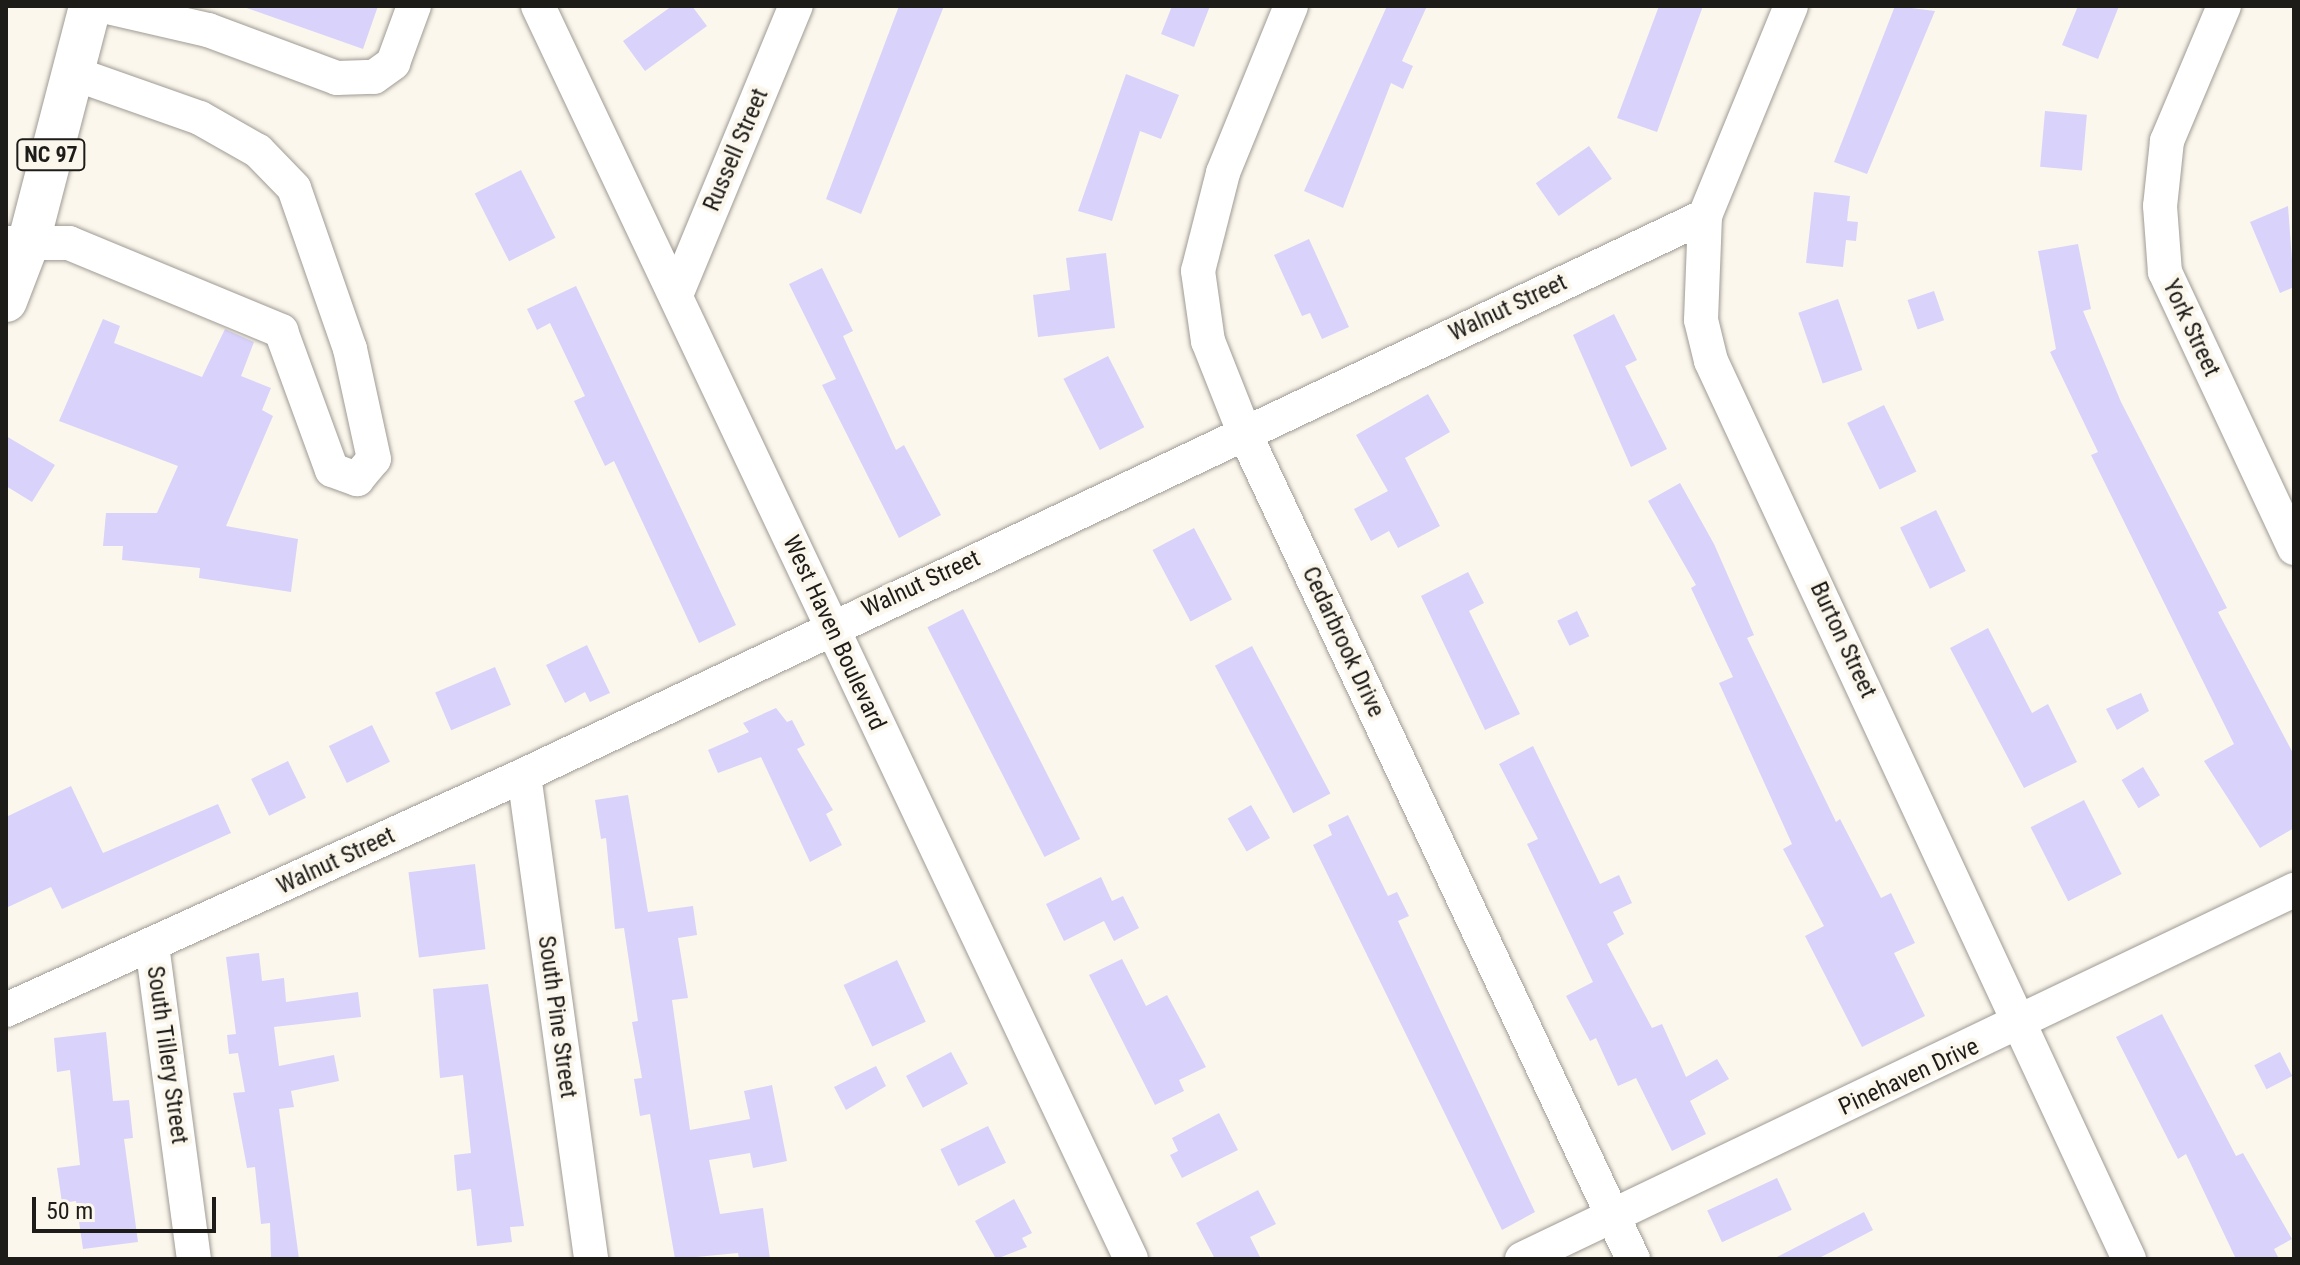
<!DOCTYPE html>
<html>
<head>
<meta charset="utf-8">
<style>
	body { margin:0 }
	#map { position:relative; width:2300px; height:1265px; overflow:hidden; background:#fbf7ed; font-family:"Roboto Condensed",sans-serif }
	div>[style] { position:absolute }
	.building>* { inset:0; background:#d9d2fa; transform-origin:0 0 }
	.roads { filter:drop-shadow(0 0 2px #9f9b93) drop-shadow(0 0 2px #9f9b93) }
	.minor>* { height:34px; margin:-17px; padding:0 17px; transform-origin:17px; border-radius:17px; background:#fff }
	.major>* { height:42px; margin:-21px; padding:0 21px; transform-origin:21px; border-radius:21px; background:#fff }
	span { translate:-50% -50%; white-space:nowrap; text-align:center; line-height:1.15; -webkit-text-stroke:8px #fbf7ed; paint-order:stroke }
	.shield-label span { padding:2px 6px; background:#fbf7ed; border:2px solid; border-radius:6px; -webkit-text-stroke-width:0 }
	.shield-label { font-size:22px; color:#1e1c19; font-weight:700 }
	.street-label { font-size:24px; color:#1e1c19 }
	.frame { position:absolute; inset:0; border:8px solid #1e1c19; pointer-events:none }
	.scale { position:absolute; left:32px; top:1197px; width:184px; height:36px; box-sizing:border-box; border:4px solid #1e1c19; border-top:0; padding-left:10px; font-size:24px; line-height:28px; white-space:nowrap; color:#1e1c19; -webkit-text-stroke:6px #fbf7ed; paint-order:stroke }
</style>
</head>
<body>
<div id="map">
	<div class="building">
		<i style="clip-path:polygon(241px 6px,378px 6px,363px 49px)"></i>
		<i style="clip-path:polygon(672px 6px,692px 6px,707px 26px,645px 71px,623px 41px)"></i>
		<i style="clip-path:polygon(899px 6px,944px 6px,861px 214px,826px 199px)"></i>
		<i style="clip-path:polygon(1172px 6px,1210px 6px,1194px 47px,1161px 34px)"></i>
		<i style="clip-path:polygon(1387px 6px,1427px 6px,1402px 61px,1413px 66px,1403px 89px,1391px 83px,1343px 208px,1304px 191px)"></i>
		<i style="clip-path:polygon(1659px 6px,1703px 6px,1657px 132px,1617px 118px)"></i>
		<i style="clip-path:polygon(1895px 6px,1935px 11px,1867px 174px,1834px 162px)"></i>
		<i style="clip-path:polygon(2078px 6px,2119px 6px,2098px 59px,2062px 45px)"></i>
		<i style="clip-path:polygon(1126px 74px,1179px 95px,1161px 139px,1140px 131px,1112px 221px,1078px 211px)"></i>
		<i style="left:2045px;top:111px;width:42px;height:56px;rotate:5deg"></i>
		<i style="left:1589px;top:146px;width:40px;height:65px;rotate:55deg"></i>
		<i style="left:521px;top:170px;width:76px;height:52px;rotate:63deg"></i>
		<i style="clip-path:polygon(1814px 192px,1850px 196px,1847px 221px,1858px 222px,1856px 241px,1846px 240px,1843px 267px,1806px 263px)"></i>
		<i style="clip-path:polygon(2288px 206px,2294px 287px,2280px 293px,2250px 222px)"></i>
		<i style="clip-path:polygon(1309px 239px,1349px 327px,1322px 339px,1310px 313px,1302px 316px,1274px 255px)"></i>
		<i style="clip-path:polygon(2078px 244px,2091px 309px,2083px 311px,2121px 402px,2227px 608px,2218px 612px,2294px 755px,2294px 828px,2260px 848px,2204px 761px,2234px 744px,2091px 455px,2098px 452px,2050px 352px,2056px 349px,2038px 251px)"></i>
		<i style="clip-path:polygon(1106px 253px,1115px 328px,1038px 337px,1033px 295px,1070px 290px,1066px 258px)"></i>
		<i style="clip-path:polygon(822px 268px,853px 331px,843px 336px,896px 450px,904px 445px,941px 515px,899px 538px,822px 385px,836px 379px,789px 284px)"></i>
		<i style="clip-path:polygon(576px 286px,736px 625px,699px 643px,614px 461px,605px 466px,574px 401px,585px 396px,550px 323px,537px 330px,527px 309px)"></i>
		<i style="left:1934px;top:291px;width:31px;height:28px;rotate:71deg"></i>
		<i style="left:1838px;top:299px;width:75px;height:42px;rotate:71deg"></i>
		<i style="clip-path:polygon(1614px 314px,1637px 360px,1625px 366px,1667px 449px,1631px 467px,1573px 335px)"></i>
		<i style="clip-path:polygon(103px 319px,120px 326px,114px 343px,202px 377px,225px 329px,254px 342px,241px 376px,271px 388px,262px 410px,273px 416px,226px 526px,298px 539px,291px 592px,199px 578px,200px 568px,122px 560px,123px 546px,103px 546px,106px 513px,157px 513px,178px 466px,59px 421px)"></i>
		<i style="left:1108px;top:356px;width:80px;height:50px;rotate:63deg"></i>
		<i style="clip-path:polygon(1428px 394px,1450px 432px,1405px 458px,1440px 526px,1398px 548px,1389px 531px,1371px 541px,1354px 509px,1388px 491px,1356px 435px)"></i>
		<i style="left:1884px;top:405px;width:74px;height:41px;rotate:64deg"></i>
		<i style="clip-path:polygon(6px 436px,55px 465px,32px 502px,6px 486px)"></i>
		<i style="clip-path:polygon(1680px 483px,1714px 544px,1754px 635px,1747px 638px,1836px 822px,1840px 819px,1881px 898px,1891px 893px,1915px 943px,1894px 953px,1925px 1016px,1862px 1047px,1805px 936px,1824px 926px,1783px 849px,1792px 844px,1719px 683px,1733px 677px,1691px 588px,1696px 585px,1648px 501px)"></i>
		<i style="left:1936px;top:510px;width:68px;height:40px;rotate:64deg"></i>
		<i style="left:1194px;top:528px;width:81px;height:47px;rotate:62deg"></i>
		<i style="clip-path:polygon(1468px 572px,1484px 603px,1469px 611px,1520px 714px,1485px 730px,1421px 596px)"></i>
		<i style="left:963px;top:609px;width:258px;height:40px;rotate:63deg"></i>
		<i style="left:1577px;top:611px;width:28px;height:22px;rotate:64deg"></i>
		<i style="clip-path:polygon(1988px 628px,2032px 713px,2048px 704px,2077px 762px,2024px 788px,1950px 648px)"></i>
		<i style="clip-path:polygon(587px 645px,610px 693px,590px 702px,585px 692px,565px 703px,546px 665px)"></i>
		<i style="left:1252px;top:646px;width:167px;height:42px;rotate:62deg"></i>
		<i style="left:495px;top:667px;width:41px;height:65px;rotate:67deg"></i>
		<i style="clip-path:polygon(2141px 693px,2149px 711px,2117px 730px,2106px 709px)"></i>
		<i style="clip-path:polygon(776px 708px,787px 722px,792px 720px,805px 745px,797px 749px,833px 810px,826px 814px,842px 845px,810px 862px,761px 757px,718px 773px,708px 750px,749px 732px,743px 723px)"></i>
		<i style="left:372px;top:725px;width:41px;height:48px;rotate:64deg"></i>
		<i style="clip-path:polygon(1533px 746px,1600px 884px,1619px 875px,1632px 903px,1613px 912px,1624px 934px,1607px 944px,1652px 1028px,1662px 1024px,1686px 1077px,1717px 1059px,1729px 1079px,1690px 1101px,1706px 1134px,1672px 1151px,1636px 1078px,1618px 1086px,1596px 1038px,1590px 1041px,1566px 996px,1593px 982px,1527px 844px,1538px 839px,1499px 764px)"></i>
		<i style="left:288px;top:761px;width:41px;height:41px;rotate:64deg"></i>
		<i style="left:2143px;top:767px;width:33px;height:25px;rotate:59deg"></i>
		<i style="clip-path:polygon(71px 786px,103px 853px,218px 804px,231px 833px,62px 909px,51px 887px,6px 908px,6px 817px)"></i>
		<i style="clip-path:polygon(628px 795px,648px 912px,693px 906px,697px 935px,678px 938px,688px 998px,672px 1000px,690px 1130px,750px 1119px,744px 1091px,772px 1085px,787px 1161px,753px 1168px,750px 1153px,709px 1160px,720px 1214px,763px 1208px,770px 1259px,739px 1259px,738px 1253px,675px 1259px,650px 1114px,640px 1116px,634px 1079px,642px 1078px,632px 1022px,638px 1021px,624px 928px,615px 929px,606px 838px,601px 839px,595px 800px)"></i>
		<i style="left:2084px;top:800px;width:83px;height:60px;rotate:63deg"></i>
		<i style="left:1251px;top:805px;width:38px;height:27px;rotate:60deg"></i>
		<i style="clip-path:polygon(1348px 815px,1388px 896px,1397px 892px,1409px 916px,1398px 921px,1535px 1212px,1502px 1230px,1313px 845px,1332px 835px,1328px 825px)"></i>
		<i style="left:475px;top:864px;width:86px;height:67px;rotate:83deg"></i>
		<i style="clip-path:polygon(1101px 877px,1112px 901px,1123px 896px,1139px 928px,1114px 941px,1104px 921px,1064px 941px,1046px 904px)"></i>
		<i style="clip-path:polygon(259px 953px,262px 981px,284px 978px,286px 1002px,358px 992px,361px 1017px,274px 1027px,279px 1066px,334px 1055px,339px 1081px,291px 1091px,294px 1107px,279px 1109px,299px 1259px,271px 1259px,270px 1223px,261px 1224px,255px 1167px,247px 1168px,233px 1093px,245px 1092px,238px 1053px,229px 1054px,227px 1035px,236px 1034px,226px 957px)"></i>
		<i style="clip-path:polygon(1122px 959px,1146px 1006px,1167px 995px,1206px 1067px,1179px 1080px,1184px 1091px,1155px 1105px,1089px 975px)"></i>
		<i style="left:897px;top:960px;width:68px;height:59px;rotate:65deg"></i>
		<i style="clip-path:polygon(488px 984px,524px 1226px,510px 1227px,512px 1242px,477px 1246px,471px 1189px,457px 1191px,454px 1155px,471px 1153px,463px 1075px,440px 1078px,433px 989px)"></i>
		<i style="clip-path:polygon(2162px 1014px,2236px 1156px,2243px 1153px,2292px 1239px,2274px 1249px,2279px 1259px,2236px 1259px,2186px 1154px,2178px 1159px,2116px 1037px)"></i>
		<i style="clip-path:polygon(106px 1032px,113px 1101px,129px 1100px,133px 1138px,124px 1139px,138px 1242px,83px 1249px,76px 1201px,62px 1203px,57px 1168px,80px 1165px,70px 1070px,57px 1072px,54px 1038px)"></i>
		<i style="left:951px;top:1052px;width:36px;height:51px;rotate:62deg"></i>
		<i style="left:2280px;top:1052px;width:27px;height:29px;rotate:63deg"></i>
		<i style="clip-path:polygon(876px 1066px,886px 1086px,846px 1110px,834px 1087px)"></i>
		<i style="clip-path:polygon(1219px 1113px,1238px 1150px,1182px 1178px,1170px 1155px,1178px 1151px,1172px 1138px)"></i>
		<i style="left:988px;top:1126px;width:41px;height:53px;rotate:64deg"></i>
		<i style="left:1777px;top:1178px;width:35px;height:77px;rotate:65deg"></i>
		<i style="clip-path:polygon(1258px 1190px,1276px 1224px,1250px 1237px,1261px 1259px,1215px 1259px,1196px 1223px)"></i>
		<i style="clip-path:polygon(1014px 1199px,1032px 1233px,1022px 1238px,1027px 1247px,996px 1259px,975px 1221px)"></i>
		<i style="clip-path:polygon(1864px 1212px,1873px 1230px,1831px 1252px,1817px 1259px,1773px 1259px)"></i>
	</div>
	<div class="roads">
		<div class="minor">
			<i style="left:103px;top:6px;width:108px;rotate:12.9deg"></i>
			<i style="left:208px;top:30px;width:138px;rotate:20.4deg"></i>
			<i style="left:337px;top:78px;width:37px;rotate:-2deg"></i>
			<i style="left:374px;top:77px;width:24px;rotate:-36deg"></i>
			<i style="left:393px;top:63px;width:61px;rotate:-69.8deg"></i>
			<i style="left:538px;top:6px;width:1386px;rotate:64.67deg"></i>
			<i style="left:1291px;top:6px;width:180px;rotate:112.2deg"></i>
			<i style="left:1223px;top:173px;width:101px;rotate:104.3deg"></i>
			<i style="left:1198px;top:271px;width:71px;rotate:81.9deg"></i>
			<i style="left:1208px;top:341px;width:98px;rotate:68.4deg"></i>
			<i style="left:1244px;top:432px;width:914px;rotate:64.81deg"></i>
			<i style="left:1791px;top:6px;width:227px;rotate:112.3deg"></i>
			<i style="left:1705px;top:216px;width:104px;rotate:92.2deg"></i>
			<i style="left:1701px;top:320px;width:42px;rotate:76.3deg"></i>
			<i style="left:1711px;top:361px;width:991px;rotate:65.04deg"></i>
			<i style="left:2224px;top:6px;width:147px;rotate:112.9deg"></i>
			<i style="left:2167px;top:141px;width:65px;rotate:96.1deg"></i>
			<i style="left:2160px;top:206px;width:66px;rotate:85.7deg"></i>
			<i style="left:2165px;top:272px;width:305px;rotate:64.9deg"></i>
			<i style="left:6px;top:243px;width:63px"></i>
			<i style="left:69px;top:243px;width:230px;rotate:22.5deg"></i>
			<i style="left:281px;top:331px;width:148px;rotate:69.9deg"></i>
			<i style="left:332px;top:470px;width:27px;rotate:20deg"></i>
			<i style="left:357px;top:479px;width:26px;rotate:-50deg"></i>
			<i style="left:374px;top:459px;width:113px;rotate:-102.3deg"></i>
			<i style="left:350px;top:349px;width:170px;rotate:-109.2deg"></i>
			<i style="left:294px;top:188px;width:52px;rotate:-134.2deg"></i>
			<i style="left:258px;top:151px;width:67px;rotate:-150.4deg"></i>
			<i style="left:200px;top:118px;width:136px;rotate:-160.6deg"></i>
			<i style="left:676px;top:295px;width:313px;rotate:-67.5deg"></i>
			<i style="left:524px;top:775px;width:489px;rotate:82.1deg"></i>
			<i style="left:152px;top:945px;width:317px;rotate:82.4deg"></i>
			<i style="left:6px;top:1010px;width:569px;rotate:-24.4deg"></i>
			<i style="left:524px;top:775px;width:1307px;rotate:-25.33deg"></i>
			<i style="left:1522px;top:1259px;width:856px;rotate:-25.55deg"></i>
		</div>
		<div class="major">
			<i style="left:6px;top:301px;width:64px;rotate:-69deg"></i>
			<i style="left:29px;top:241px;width:243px;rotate:-75.4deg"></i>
		</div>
	</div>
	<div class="shield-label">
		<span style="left:51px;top:155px">NC 97</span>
	</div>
	<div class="street-label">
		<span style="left:736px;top:150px;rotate:-67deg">Russell Street</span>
		<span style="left:1508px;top:308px;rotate:-25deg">Walnut Street</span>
		<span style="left:2191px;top:328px;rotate:65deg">York Street</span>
		<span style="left:921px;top:584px;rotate:-25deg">Walnut Street</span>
		<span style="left:834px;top:633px;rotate:65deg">West Haven Boulevard</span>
		<span style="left:1843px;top:640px;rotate:65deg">Burton Street</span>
		<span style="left:1343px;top:642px;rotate:65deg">Cedarbrook Drive</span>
		<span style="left:336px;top:861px;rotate:-25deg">Walnut Street</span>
		<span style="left:557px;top:1017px;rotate:82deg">South Pine Street</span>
		<span style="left:167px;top:1055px;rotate:82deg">South Tillery Street</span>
		<span style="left:1909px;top:1077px;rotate:-25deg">Pinehaven Drive</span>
	</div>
	<div class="frame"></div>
	<div class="scale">50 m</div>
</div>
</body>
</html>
